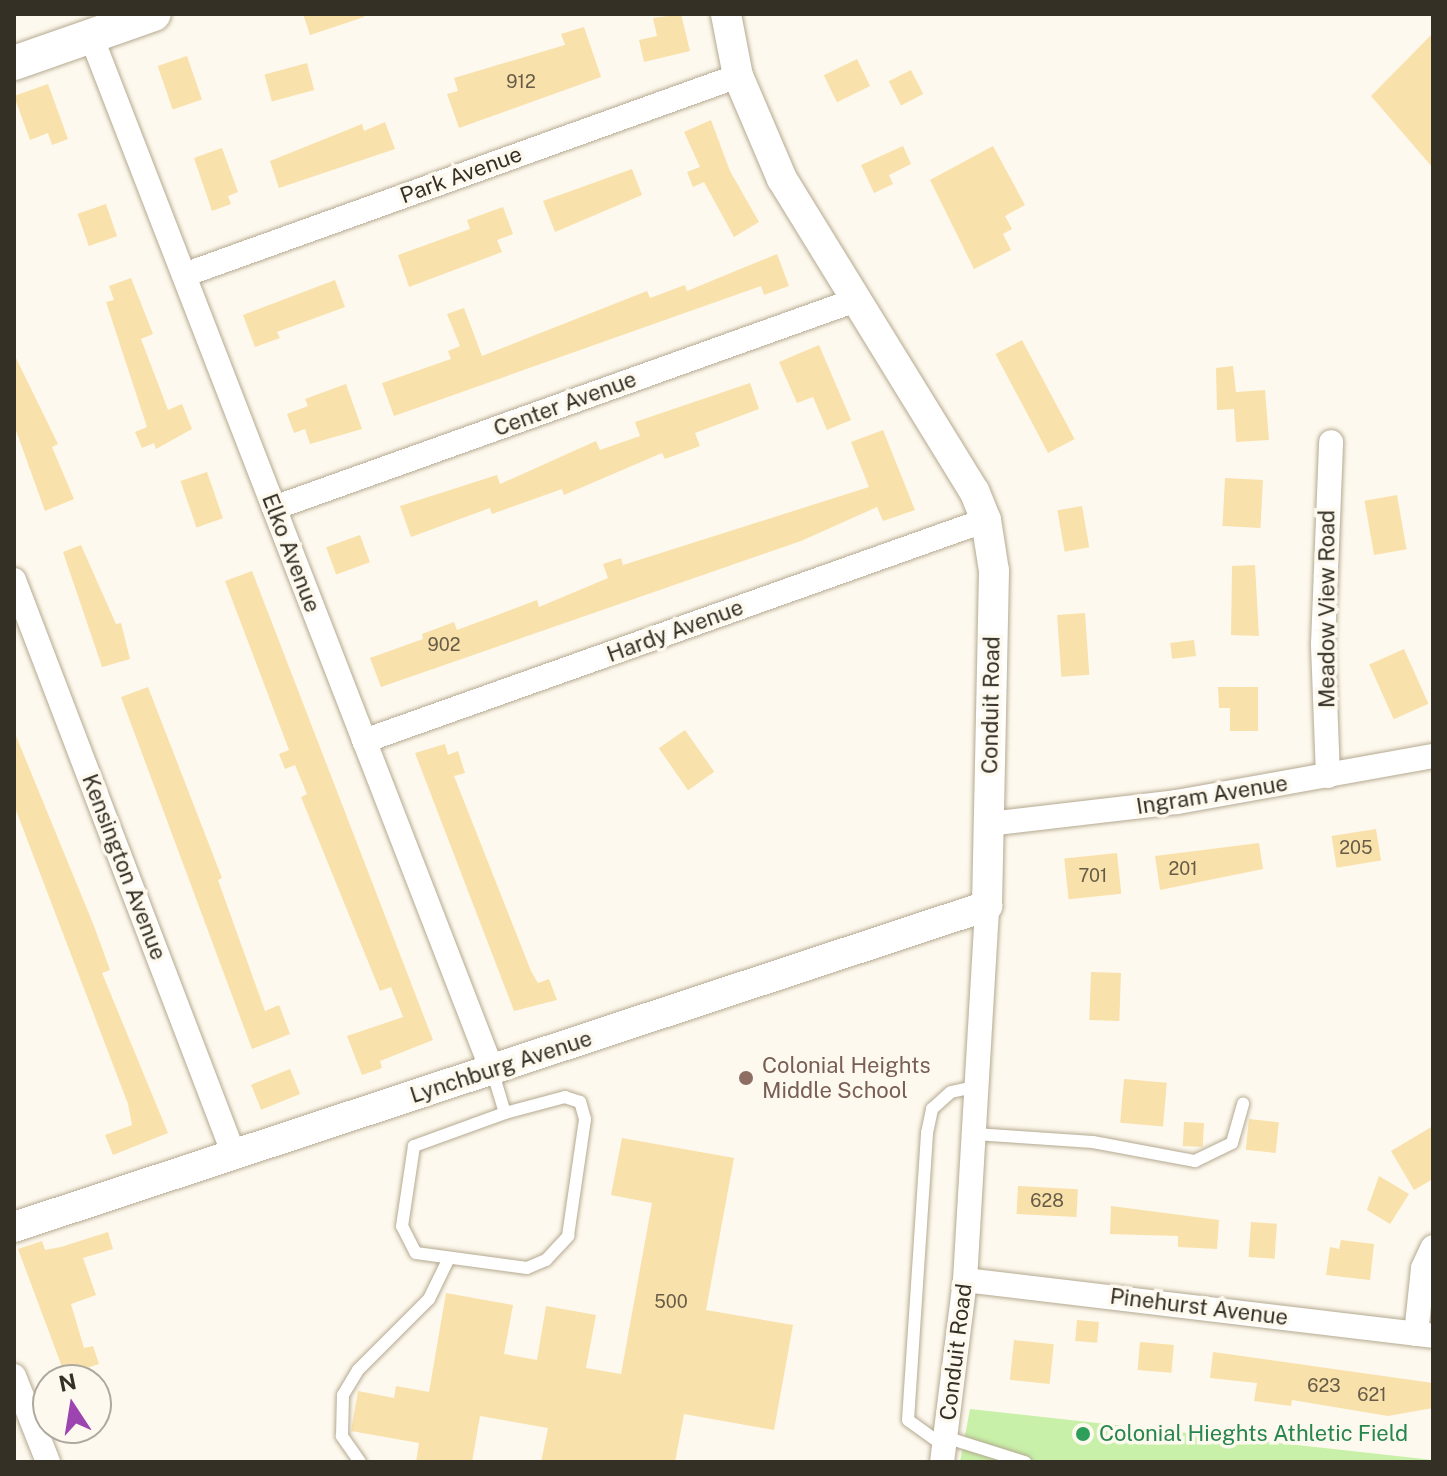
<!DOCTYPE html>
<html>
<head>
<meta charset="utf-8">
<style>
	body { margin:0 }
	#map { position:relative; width:1447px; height:1476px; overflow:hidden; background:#fef9ee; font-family:"Public Sans",sans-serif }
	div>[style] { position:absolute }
	.green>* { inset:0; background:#c8f0a8 }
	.building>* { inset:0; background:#f9e1ab; transform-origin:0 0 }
	.roads { filter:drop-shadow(0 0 2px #b4a990) drop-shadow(0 0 2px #b4a990) }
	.service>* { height:12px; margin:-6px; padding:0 6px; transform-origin:6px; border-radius:6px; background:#fff }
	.minor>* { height:24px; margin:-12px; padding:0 12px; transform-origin:12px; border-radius:12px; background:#fff }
	.tertiary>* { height:30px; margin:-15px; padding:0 15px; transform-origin:15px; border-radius:15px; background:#fff }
	.secondary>* { height:34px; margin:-17px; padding:0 17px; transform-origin:17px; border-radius:17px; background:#fff }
	.dots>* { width:22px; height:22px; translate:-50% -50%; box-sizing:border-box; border:4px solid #fef9ee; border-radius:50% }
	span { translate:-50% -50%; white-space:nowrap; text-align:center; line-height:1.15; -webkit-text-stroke:7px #fef9ee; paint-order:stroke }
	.number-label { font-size:18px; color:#665c47 }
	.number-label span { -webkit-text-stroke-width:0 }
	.street-label { font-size:22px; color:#353026 }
	.education-label { font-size:22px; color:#785e54 }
	.left { translate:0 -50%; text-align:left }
	.leisure-label { font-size:22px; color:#27864d }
	.frame { position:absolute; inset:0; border:16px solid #353026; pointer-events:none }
	.north { position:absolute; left:32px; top:1364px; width:80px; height:80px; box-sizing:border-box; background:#fef9ee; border:2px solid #aea99e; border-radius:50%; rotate:348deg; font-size:22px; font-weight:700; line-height:32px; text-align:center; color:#353026 }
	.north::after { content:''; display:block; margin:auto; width:28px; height:36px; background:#9c44b0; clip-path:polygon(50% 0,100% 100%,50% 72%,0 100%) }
</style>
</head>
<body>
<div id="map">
	<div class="green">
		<i style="clip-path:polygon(970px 1409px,1433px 1460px,1433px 1462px,960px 1462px)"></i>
	</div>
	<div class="building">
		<i style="clip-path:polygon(303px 14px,363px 14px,364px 17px,310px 35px)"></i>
		<i style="clip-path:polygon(681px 14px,690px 51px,644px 62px,639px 40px,657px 36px,653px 18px)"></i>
		<i style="clip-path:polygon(584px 27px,601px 77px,459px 128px,447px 94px,458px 91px,454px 78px,565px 45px,561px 34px)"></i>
		<i style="clip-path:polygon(1433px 33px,1433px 168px,1371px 96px)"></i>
		<i style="left:187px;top:56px;width:46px;height:31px;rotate:71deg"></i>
		<i style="left:857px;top:59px;width:30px;height:37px;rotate:64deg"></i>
		<i style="left:307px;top:63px;width:28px;height:44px;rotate:75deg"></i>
		<i style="left:911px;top:70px;width:27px;height:25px;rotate:63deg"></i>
		<i style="clip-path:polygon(48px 84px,68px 139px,52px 145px,48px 133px,30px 140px,14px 96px)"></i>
		<i style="clip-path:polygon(711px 120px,730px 171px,759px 222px,734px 237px,704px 182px,693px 187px,687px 172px,700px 167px,684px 132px)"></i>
		<i style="clip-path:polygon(385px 122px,395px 149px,279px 188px,270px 161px,362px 124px,364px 131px)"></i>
		<i style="clip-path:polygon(903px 146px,911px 164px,889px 175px,893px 184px,874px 193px,861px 165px)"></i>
		<i style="clip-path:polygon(993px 146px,1025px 205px,1005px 216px,1012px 229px,1003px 234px,1011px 250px,974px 269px,930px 180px)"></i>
		<i style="clip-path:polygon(222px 148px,238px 192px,228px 196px,231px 204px,212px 211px,194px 158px)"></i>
		<i style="clip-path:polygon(632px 169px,642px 195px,555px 232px,543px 201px)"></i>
		<i style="left:106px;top:204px;width:34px;height:30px;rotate:71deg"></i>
		<i style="clip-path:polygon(503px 207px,513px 234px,497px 240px,502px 252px,409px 287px,398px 255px,470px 229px,467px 220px)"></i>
		<i style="clip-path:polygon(777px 254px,789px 286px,764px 295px,761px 286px,394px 416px,382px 383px,451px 359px,448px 351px,460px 346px,447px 314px,464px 308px,482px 356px,647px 291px,650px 298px,685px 285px,687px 291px)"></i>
		<i style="clip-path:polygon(131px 278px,153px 334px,141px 339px,168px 410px,182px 404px,192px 429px,156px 449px,154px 443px,142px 448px,135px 432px,147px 427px,106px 302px,114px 300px,109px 286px)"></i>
		<i style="clip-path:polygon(335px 280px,345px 307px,277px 332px,280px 338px,255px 347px,243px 315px)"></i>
		<i style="left:1022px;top:340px;width:112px;height:30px;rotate:62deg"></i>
		<i style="clip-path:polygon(819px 345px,851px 420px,827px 430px,813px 397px,797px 403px,779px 362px)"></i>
		<i style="clip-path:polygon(14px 354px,58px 444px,52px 447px,74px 499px,45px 511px,14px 425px)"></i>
		<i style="clip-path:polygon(1233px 366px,1236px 392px,1265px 390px,1269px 440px,1236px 442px,1234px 409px,1217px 410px,1216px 368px)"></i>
		<i style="clip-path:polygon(750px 383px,759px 409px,695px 433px,700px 446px,665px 459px,662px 453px,564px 495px,562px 489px,492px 514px,490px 508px,411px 537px,400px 506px,497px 475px,500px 484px,596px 441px,600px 450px,640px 436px,635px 422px)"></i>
		<i style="clip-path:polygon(346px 384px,362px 429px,310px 444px,305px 429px,294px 433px,287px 414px,308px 406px,305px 399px)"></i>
		<i style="clip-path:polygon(883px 430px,915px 510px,883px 521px,877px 507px,801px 541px,381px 687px,370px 658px,423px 639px,422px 634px,454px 622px,457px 630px,537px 600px,539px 607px,608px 578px,603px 564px,621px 558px,623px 565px,869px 487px,851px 442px)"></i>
		<i style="left:207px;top:472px;width:49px;height:28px;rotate:71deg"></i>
		<i style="left:1225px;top:478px;width:38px;height:48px;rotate:3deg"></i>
		<i style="left:1397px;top:495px;width:55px;height:33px;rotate:80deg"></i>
		<i style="left:1082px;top:506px;width:42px;height:25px;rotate:80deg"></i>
		<i style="left:360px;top:535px;width:29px;height:36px;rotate:70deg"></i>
		<i style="clip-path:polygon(81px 545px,116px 624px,121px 623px,130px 659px,102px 667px,63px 552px)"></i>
		<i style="clip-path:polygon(1255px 565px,1259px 636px,1231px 635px,1232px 566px)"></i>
		<i style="clip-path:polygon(252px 571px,433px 1040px,380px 1061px,382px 1068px,362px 1075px,347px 1036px,403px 1017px,391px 987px,380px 991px,301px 797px,307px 794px,295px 765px,285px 769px,279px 754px,289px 750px,225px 581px)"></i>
		<i style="left:1085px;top:613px;width:62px;height:28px;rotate:86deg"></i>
		<i style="left:1194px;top:640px;width:16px;height:24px;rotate:83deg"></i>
		<i style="left:1404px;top:649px;width:60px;height:38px;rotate:66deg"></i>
		<i style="clip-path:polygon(148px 687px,222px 878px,218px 880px,265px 1011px,279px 1005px,290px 1034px,252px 1049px,121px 697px)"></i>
		<i style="clip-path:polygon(1218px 687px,1258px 687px,1258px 731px,1230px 731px,1230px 708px,1219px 708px)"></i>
		<i style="left:685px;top:730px;width:51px;height:32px;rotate:55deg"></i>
		<i style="clip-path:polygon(14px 731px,94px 926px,110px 970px,102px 973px,168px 1133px,113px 1155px,105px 1135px,132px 1125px,128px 1104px,14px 805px)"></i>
		<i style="clip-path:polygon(445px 744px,448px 755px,458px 751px,465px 773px,454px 776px,531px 971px,538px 983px,549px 979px,557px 1000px,514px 1011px,415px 753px)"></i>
		<i style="left:1376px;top:829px;width:32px;height:45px;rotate:81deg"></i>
		<i style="clip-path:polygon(1259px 843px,1263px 869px,1160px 890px,1155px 856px)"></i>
		<i style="left:1117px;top:853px;width:41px;height:53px;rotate:84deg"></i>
		<i style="left:1091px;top:972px;width:30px;height:48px;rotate:2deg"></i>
		<i style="left:290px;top:1069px;width:27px;height:42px;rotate:68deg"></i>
		<i style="left:1124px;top:1079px;width:43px;height:44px;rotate:5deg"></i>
		<i style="left:1249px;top:1119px;width:30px;height:31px;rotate:6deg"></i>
		<i style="left:1184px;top:1122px;width:20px;height:24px;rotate:3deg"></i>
		<i style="clip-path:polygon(1433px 1126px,1433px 1179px,1414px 1190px,1391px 1151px)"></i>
		<i style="clip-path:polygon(622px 1138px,734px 1158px,706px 1310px,793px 1325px,774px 1430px,684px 1414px,675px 1462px,541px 1462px,548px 1428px,480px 1416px,472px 1462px,416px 1462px,419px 1443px,351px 1431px,358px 1391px,394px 1398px,396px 1386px,429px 1392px,446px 1293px,513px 1305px,504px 1354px,537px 1360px,546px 1306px,596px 1315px,586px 1368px,621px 1374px,652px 1203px,611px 1195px)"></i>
		<i style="clip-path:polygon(1379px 1176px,1409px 1194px,1390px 1224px,1367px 1210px)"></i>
		<i style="left:1018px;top:1186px;width:60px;height:28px;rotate:3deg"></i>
		<i style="clip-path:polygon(1111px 1206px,1219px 1220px,1217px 1249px,1178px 1247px,1178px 1236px,1110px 1234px)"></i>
		<i style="left:1251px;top:1222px;width:26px;height:35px;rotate:4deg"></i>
		<i style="clip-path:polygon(108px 1232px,113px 1249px,83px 1258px,96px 1295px,71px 1304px,84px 1348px,93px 1346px,99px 1364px,65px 1375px,18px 1249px,42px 1241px,45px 1250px,61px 1247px)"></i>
		<i style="clip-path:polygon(1341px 1240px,1374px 1244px,1370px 1280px,1326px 1275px,1330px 1247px,1339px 1249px)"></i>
		<i style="left:1077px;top:1320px;width:22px;height:21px;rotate:5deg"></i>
		<i style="left:1014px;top:1340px;width:40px;height:40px;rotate:6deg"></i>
		<i style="left:1140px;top:1342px;width:34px;height:28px;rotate:5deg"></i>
		<i style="clip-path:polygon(1213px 1352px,1433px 1383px,1433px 1408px,1388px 1416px,1292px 1400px,1291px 1406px,1254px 1401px,1257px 1383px,1210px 1378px)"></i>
	</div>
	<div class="roads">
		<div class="service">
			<i style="left:492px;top:1070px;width:45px;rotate:73.2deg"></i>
			<i style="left:505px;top:1113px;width:97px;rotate:160.1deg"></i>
			<i style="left:414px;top:1146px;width:81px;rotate:98.5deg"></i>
			<i style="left:402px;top:1226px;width:30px;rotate:63deg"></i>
			<i style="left:416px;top:1253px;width:112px;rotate:7.7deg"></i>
			<i style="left:527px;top:1268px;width:21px;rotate:-23deg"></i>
			<i style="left:546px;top:1260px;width:33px;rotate:-47deg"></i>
			<i style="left:568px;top:1236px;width:118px;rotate:-81.7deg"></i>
			<i style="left:585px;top:1119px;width:18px;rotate:-106deg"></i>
			<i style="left:580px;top:1102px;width:16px;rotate:-162deg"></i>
			<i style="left:565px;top:1097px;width:62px;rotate:165.1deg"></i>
			<i style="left:975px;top:1134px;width:118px;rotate:3.9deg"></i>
			<i style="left:1093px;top:1142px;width:104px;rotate:10.6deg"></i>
			<i style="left:1195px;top:1161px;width:41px;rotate:-25.9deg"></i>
			<i style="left:1232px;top:1143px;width:41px;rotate:-74.2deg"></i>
			<i style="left:945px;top:1437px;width:84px;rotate:17.4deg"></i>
			<i style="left:944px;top:1446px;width:44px;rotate:-144.2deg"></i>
			<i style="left:908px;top:1420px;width:288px;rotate:-86.2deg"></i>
			<i style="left:927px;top:1133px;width:25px;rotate:-78deg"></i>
			<i style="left:932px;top:1109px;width:25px;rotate:-42deg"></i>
			<i style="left:951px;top:1092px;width:29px;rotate:-12deg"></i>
			<i style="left:360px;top:1462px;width:32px;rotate:-125deg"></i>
			<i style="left:342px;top:1436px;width:41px;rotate:-88.6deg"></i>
			<i style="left:343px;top:1395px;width:29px;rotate:-59deg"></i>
			<i style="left:358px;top:1370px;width:100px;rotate:-45deg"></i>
			<i style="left:429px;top:1299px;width:46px;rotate:-64deg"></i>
		</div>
		<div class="minor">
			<i style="left:91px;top:36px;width:1109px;rotate:68.8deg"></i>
			<i style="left:184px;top:275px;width:589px;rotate:-19.76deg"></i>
			<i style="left:274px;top:508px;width:618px;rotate:-19.67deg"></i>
			<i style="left:14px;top:580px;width:616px;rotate:69.06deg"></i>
			<i style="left:364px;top:741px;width:660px;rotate:-19.56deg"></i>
			<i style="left:1328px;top:776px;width:132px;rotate:-92.2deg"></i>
			<i style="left:1323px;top:644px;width:202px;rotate:-87.7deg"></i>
			<i style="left:989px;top:824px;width:189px;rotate:-6.7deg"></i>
			<i style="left:1177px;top:802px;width:260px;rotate:-10.2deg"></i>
			<i style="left:965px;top:1280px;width:471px;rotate:6.8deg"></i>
			<i style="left:1416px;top:1334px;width:66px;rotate:-83.9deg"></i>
			<i style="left:1423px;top:1268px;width:23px;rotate:-65deg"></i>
			<i style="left:14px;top:1376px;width:92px;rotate:68.4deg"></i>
			<i style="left:942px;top:1462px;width:183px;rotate:-82.8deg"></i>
			<i style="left:965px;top:1280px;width:375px;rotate:-86.6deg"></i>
		</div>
		<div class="tertiary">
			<i style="left:14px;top:1227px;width:1025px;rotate:-18.26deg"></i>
			<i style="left:987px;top:906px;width:335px;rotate:-88.8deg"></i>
			<i style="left:994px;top:571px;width:52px;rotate:-98.9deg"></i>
			<i style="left:986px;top:520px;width:31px;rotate:-112deg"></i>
			<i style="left:974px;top:491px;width:366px;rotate:-121.6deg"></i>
			<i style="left:782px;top:179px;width:112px;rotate:-113.1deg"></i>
			<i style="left:738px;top:76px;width:63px;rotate:-101deg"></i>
		</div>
		<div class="secondary">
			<i style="left:14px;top:63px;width:148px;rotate:-19.3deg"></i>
		</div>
	</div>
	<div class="dots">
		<i style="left:746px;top:1078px;background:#8d6e63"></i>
		<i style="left:1083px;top:1434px;background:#2e9e5b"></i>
	</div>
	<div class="number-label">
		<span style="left:521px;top:82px">912</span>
		<span style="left:444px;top:645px">902</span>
		<span style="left:1356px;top:848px">205</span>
		<span style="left:1183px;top:869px">201</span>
		<span style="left:1093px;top:876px">701</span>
		<span style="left:1047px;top:1201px">628</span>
		<span style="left:671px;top:1302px">500</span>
		<span style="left:1324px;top:1386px">623</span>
		<span style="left:1372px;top:1395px">621</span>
	</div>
	<div class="street-label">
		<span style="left:461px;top:175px;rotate:-20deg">Park Avenue</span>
		<span style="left:565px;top:404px;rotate:-20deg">Center Avenue</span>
		<span style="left:291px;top:553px;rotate:69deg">Elko Avenue</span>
		<span style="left:1327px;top:609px;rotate:-90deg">Meadow View Road</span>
		<span style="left:675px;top:631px;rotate:-20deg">Hardy Avenue</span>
		<span style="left:991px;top:705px;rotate:-89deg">Conduit Road</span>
		<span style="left:1212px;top:795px;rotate:-9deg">Ingram Avenue</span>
		<span style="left:124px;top:867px;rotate:69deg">Kensington Avenue</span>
		<span style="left:501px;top:1067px;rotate:-18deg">Lynchburg Avenue</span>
		<span style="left:1199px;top:1307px;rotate:7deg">Pinehurst Avenue</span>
		<span style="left:956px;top:1352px;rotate:-83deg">Conduit Road</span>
	</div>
	<div class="education-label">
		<span class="left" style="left:762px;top:1078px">Colonial Heights<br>Middle School</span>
	</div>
	<div class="leisure-label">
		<span class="left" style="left:1099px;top:1434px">Colonial Hieghts Athletic Field</span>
	</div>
	<div class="frame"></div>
	<div class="north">N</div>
</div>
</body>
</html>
